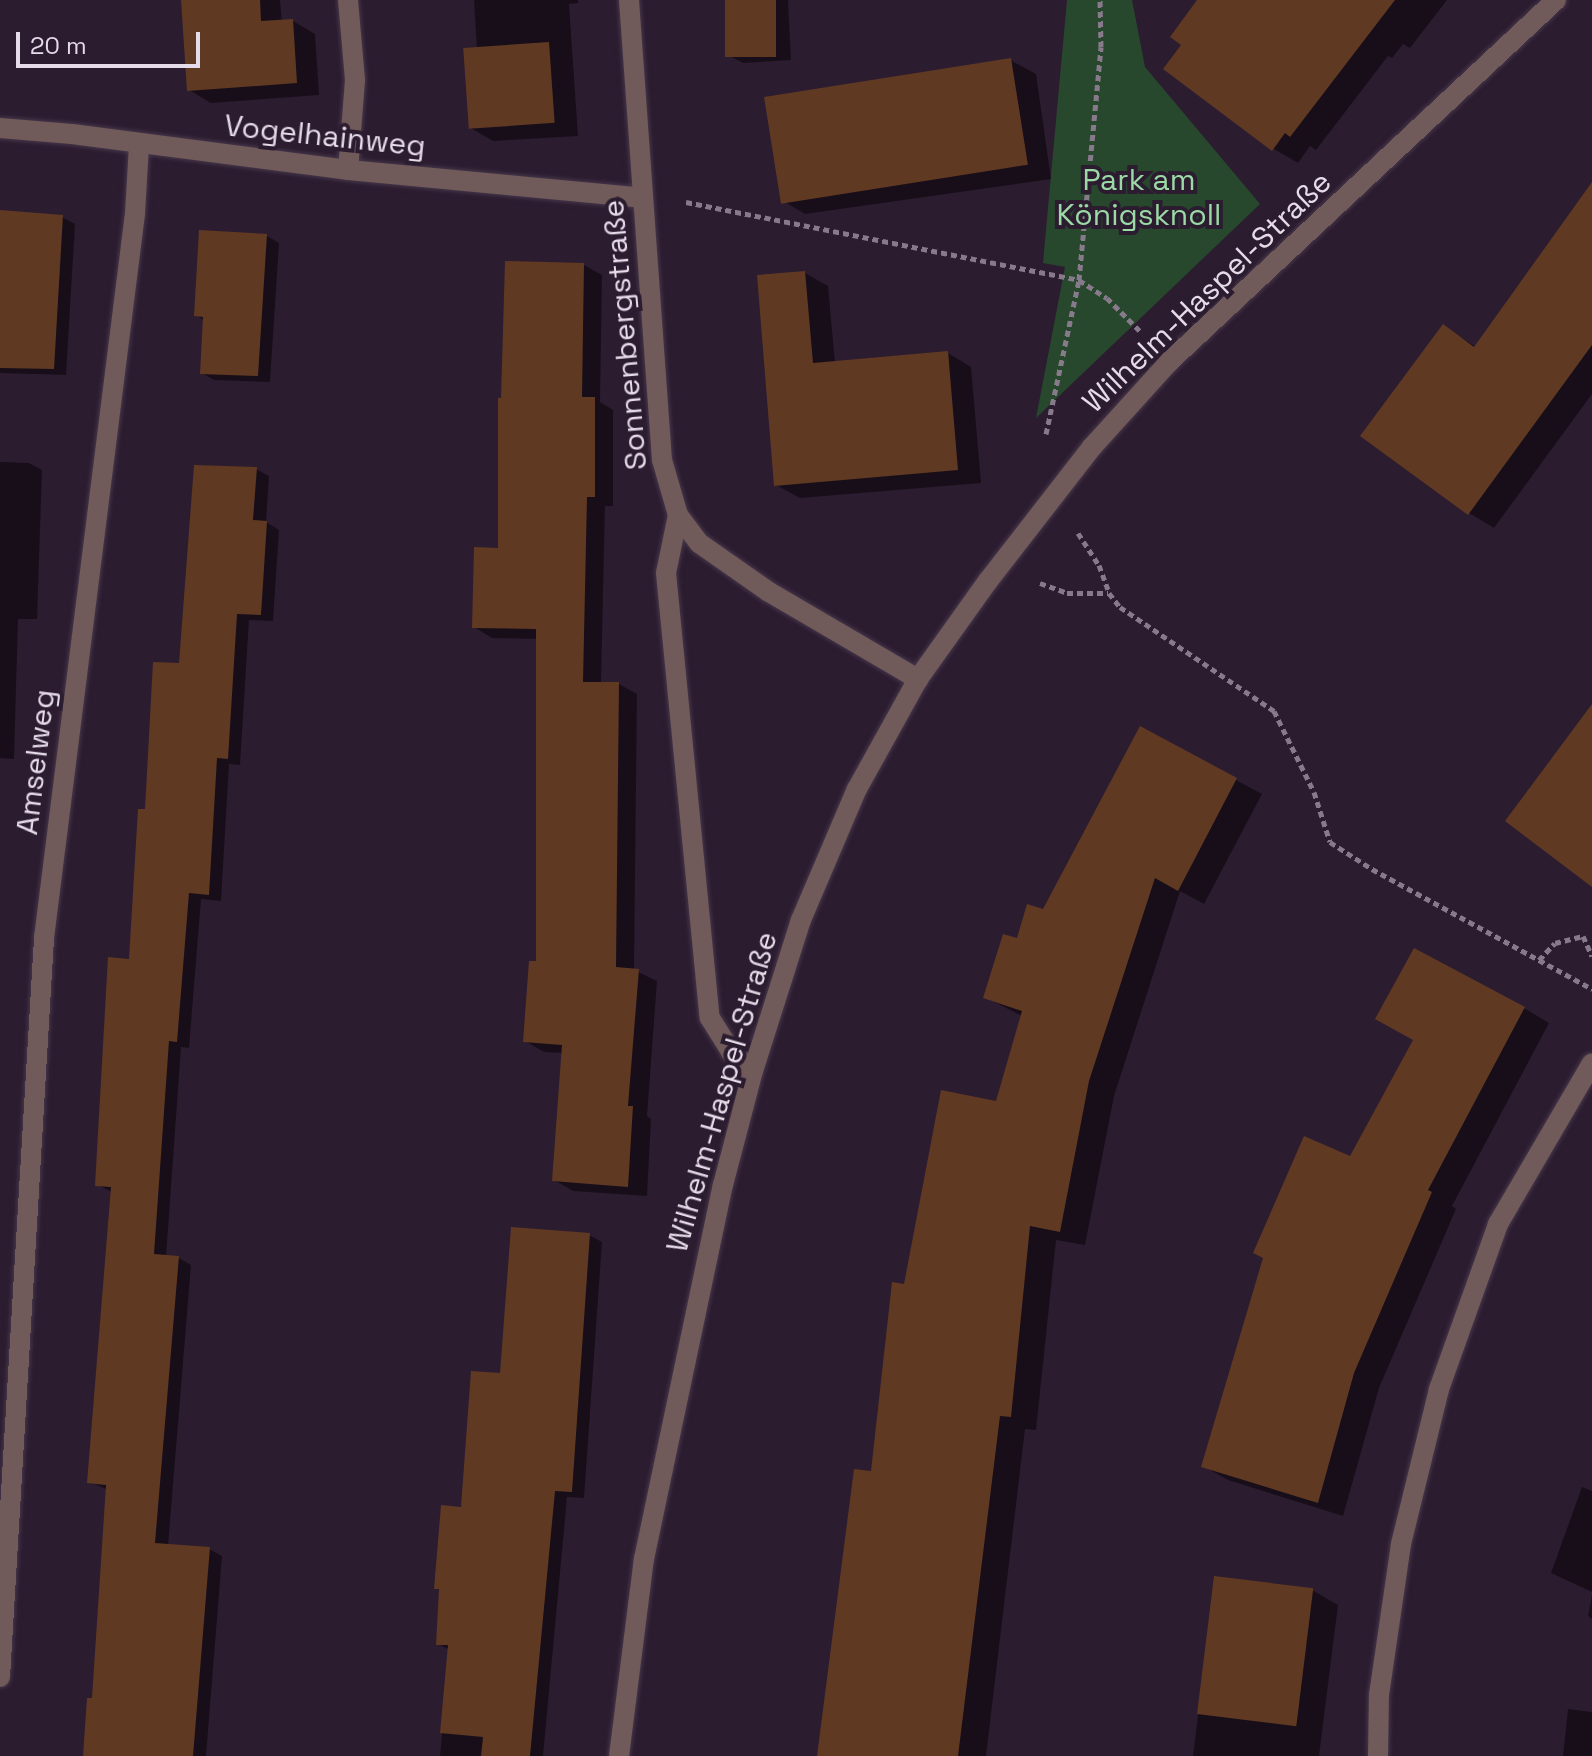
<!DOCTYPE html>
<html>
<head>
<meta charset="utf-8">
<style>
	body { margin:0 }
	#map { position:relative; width:1592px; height:1756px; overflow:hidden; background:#2c1c30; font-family:"Space Grotesk",sans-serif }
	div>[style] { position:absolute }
	.green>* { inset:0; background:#28482e }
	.shadow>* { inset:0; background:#0007 }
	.building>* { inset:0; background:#603923; transform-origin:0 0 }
	.path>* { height:5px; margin-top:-2.5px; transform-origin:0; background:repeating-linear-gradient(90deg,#877a8b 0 6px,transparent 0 10px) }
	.roads { filter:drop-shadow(0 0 2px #46374a) drop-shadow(0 0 2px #46374a) }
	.minor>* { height:20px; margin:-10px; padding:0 10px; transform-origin:10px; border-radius:10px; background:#715a5a }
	span { translate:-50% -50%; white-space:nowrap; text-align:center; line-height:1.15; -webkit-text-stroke:8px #2c1c30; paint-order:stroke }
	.street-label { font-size:30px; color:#e6dbe9 }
	.park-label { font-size:30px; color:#9bd9a5 }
	.scale { position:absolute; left:16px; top:32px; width:184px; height:36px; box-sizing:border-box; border:4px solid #e6dbe9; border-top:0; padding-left:10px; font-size:24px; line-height:28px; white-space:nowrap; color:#e6dbe9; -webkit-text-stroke:6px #2c1c30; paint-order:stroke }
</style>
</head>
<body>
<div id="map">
	<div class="green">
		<i style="clip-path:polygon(1067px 0,1132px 0,1145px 67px,1260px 204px,1036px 418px,1065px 267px,1043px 263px)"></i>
	</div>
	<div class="shadow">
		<i style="clip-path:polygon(183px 0,280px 0,282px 22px,293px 21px,315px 34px,319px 95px,211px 103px,189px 90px)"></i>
		<i style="clip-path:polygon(474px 0,578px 0,578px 3px,569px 4px,578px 136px,493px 141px,469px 127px,477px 49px)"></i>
		<i style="clip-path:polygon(727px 0,788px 0,791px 60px,743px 63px,730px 56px)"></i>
		<i style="clip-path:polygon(1200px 0,1447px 0,1410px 48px,1403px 44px,1392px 58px,1388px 56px,1316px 150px,1310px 146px,1298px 163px,1274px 149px,1183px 44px)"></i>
		<i style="clip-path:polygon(1010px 60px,1036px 74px,1051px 179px,805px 214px,780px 199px)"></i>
		<i style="clip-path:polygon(1592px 185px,1592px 394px,1494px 528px,1469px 513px,1443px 326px,1476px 347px)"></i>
		<i style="clip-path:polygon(0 212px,62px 217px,75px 224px,66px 375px,0 373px)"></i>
		<i style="clip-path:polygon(267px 236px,279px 243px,270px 382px,214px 380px,202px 373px,205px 321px,196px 315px)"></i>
		<i style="clip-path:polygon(584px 265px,602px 275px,600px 402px,613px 410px,613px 506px,605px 506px,601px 684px,619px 684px,637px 694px,634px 970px,657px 981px,647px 1116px,651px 1119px,647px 1196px,573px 1191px,554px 1180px,564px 1053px,544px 1052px,525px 1041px,538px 963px,538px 639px,492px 638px,474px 627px,500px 550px,503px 400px)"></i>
		<i style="clip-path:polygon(805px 273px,828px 286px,835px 363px,948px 353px,971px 367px,981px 483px,800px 498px,776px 485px)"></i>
		<i style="clip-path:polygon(0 462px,29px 463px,42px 470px,37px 619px,18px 619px,14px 759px,0 758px)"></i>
		<i style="clip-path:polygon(256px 469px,269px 476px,266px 522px,279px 530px,273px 621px,249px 620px,240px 765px,229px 764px,221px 901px,201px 899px,189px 1048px,181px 1047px,166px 1257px,179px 1258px,191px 1265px,168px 1546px,209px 1549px,222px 1556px,206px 1756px,85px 1756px,94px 1700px,108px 1490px,90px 1482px,112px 1192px,98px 1185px,131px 961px,146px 811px,181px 666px)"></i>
		<i style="clip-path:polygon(1141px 729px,1262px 794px,1204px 904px,1180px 891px,1114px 1096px,1085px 1245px,1056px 1240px,1036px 1430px,1025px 1429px,986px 1756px,820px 1756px,906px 1286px,998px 1103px,1022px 1016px,985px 997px,1018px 940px,1044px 912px)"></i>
		<i style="clip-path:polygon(1524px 1008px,1549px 1023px,1452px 1206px,1456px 1209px,1379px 1388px,1343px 1516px,1228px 1480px,1203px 1466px,1351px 1159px)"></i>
		<i style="clip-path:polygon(589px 1235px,602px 1242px,584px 1498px,567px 1497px,543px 1756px,440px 1756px,450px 1650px,438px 1644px,441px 1591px,436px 1588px,502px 1375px)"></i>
		<i style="clip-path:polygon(1582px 1487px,1592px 1491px,1592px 1592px,1551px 1573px)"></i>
		<i style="clip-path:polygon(1215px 1578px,1312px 1590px,1338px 1605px,1319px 1756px,1193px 1756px)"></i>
		<i style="clip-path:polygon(1592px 1595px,1592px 1619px,1588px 1616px)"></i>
		<i style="clip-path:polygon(1568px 1709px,1592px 1712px,1592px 1756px,1563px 1756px)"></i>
	</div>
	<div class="building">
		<i style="clip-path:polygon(181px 0,260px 0,261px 21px,293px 19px,297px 83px,187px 91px)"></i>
		<i style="left:725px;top:0;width:51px;height:57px"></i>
		<i style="clip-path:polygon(1197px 0,1395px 0,1290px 137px,1285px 133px,1272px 151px,1163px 69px,1181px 45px,1170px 37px)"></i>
		<i style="left:549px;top:42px;width:81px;height:86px;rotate:86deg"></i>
		<i style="left:1011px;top:58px;width:108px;height:250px;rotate:81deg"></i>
		<i style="clip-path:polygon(1592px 182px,1592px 345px,1468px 515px,1360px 436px,1443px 324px,1474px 347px)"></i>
		<i style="clip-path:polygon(0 210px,63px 215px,54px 369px,0 368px)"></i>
		<i style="clip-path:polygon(199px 230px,267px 234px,258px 376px,200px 374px,203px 317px,194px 316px)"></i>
		<i style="clip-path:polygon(505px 261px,584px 263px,582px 397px,595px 397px,595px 497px,587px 497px,583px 682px,619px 682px,616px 967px,639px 969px,628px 1106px,633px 1106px,628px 1187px,552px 1181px,562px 1045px,523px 1042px,529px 961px,536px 961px,536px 629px,472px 628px,474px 547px,498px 548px,498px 398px,501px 398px)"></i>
		<i style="clip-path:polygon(805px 271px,813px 363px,948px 351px,958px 470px,774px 486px,757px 275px)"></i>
		<i style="clip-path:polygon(194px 465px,257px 467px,253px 520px,267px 521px,261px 615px,237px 614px,228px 759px,217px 758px,209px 895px,189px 893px,177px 1042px,169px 1041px,154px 1254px,179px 1256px,155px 1543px,210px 1547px,193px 1756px,83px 1756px,87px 1698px,92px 1698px,106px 1485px,87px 1483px,111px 1187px,95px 1186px,108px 957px,129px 959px,138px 809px,145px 809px,153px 662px,179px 663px)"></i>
		<i style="clip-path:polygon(1592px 704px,1592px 887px,1505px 821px)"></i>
		<i style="clip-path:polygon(1140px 726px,1237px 778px,1178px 891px,1155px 878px,1089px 1081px,1060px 1232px,1030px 1226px,1011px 1417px,1000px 1416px,958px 1756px,817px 1756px,854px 1469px,871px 1471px,892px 1282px,904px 1284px,941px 1090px,996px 1101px,1022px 1011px,983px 998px,1003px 934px,1017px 938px,1027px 904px,1043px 909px)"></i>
		<i style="clip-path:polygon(1414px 948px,1525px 1007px,1428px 1190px,1432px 1192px,1354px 1373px,1318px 1503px,1201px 1467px,1263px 1258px,1253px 1253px,1304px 1136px,1350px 1156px,1413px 1040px,1375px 1019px)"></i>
		<i style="clip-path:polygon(511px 1227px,590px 1233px,572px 1492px,555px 1491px,530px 1756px,481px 1756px,483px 1737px,440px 1733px,448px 1645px,436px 1645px,439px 1589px,434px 1589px,441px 1505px,461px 1507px,471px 1371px,500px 1373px)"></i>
		<i style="left:1214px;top:1576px;width:100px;height:139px;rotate:7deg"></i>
	</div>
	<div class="path">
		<i style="left:686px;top:202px;width:401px;rotate:11.2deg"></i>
		<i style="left:1079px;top:280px;width:33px;rotate:33deg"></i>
		<i style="left:1107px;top:298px;width:48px;rotate:45deg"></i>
		<i style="left:1046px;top:434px;width:157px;rotate:-77.9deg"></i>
		<i style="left:1079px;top:280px;width:234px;rotate:-84.6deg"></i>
		<i style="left:1101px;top:47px;width:47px;rotate:-91.2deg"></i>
		<i style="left:1078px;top:533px;width:38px;rotate:57deg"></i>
		<i style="left:1099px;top:565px;width:30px;rotate:70deg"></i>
		<i style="left:1109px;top:593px;width:18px;rotate:52deg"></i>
		<i style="left:1120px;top:607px;width:186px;rotate:34deg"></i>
		<i style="left:1274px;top:711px;width:90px;rotate:63.7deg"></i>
		<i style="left:1314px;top:792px;width:52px;rotate:72.3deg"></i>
		<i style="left:1330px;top:842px;width:50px;rotate:32.7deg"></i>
		<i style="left:1372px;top:869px;width:251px;rotate:28.6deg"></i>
		<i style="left:1040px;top:583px;width:29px;rotate:20deg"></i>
		<i style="left:1067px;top:593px;width:41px"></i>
		<i style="left:1539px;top:960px;width:23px;rotate:-47deg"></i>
		<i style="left:1555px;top:943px;width:29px;rotate:-14deg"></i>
		<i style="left:1583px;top:936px;width:22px;rotate:66deg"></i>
	</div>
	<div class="roads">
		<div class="minor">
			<i style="left:348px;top:0;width:80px;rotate:85deg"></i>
			<i style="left:355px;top:80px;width:90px;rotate:94.4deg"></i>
			<i style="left:629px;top:0;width:461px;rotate:85.9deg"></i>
			<i style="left:662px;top:460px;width:57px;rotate:73.8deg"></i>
			<i style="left:678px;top:515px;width:35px;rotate:53deg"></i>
			<i style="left:699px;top:543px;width:85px;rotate:35deg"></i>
			<i style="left:769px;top:592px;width:173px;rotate:30.3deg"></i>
			<i style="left:0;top:128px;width:72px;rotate:4.8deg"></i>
			<i style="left:72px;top:134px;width:278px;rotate:7.4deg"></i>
			<i style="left:348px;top:170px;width:296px;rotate:5.4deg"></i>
			<i style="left:678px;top:515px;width:59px;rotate:101.7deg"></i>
			<i style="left:666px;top:573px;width:447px;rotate:84.4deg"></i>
			<i style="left:710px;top:1018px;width:40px;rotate:58deg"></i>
			<i style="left:731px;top:1052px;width:29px;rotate:41deg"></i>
			<i style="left:0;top:1677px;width:740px;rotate:-86.59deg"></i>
			<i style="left:44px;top:938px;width:730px;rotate:-82.84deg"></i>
			<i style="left:135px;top:214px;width:69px;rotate:-86.7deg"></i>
			<i style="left:619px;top:1756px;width:199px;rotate:-82.8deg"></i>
			<i style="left:644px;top:1559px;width:382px;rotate:-78.1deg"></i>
			<i style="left:723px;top:1185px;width:118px;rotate:-75.3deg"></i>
			<i style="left:753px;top:1071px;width:158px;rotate:-72.4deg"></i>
			<i style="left:801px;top:920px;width:142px;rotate:-66.9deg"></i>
			<i style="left:857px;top:789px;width:126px;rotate:-61deg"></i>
			<i style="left:918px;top:679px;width:120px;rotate:-54.5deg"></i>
			<i style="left:988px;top:581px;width:170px;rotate:-52.2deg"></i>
			<i style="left:1092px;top:447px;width:115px;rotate:-47.8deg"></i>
			<i style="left:1169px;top:362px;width:530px;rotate:-43.09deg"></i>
			<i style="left:1378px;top:1756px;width:61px;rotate:-89.1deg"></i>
			<i style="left:1379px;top:1695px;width:153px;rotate:-81.7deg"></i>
			<i style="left:1401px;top:1544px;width:160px;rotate:-76.2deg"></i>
			<i style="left:1439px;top:1389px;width:175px;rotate:-70.3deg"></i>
			<i style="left:1498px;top:1224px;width:186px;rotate:-59.7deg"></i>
		</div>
	</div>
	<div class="street-label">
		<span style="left:325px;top:136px;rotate:6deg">Vogelhainweg</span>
		<span style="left:1207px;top:292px;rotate:-44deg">Wilhelm-Haspel-Straße</span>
		<span style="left:625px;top:335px;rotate:-95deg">Sonnenbergstraße</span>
		<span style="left:36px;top:762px;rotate:-83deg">Amselweg</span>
		<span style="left:722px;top:1092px;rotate:-74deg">Wilhelm-Haspel-Straße</span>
	</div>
	<div class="park-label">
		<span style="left:1139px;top:197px">Park am<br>Königsknoll</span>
	</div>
	<div class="scale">20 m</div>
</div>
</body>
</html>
